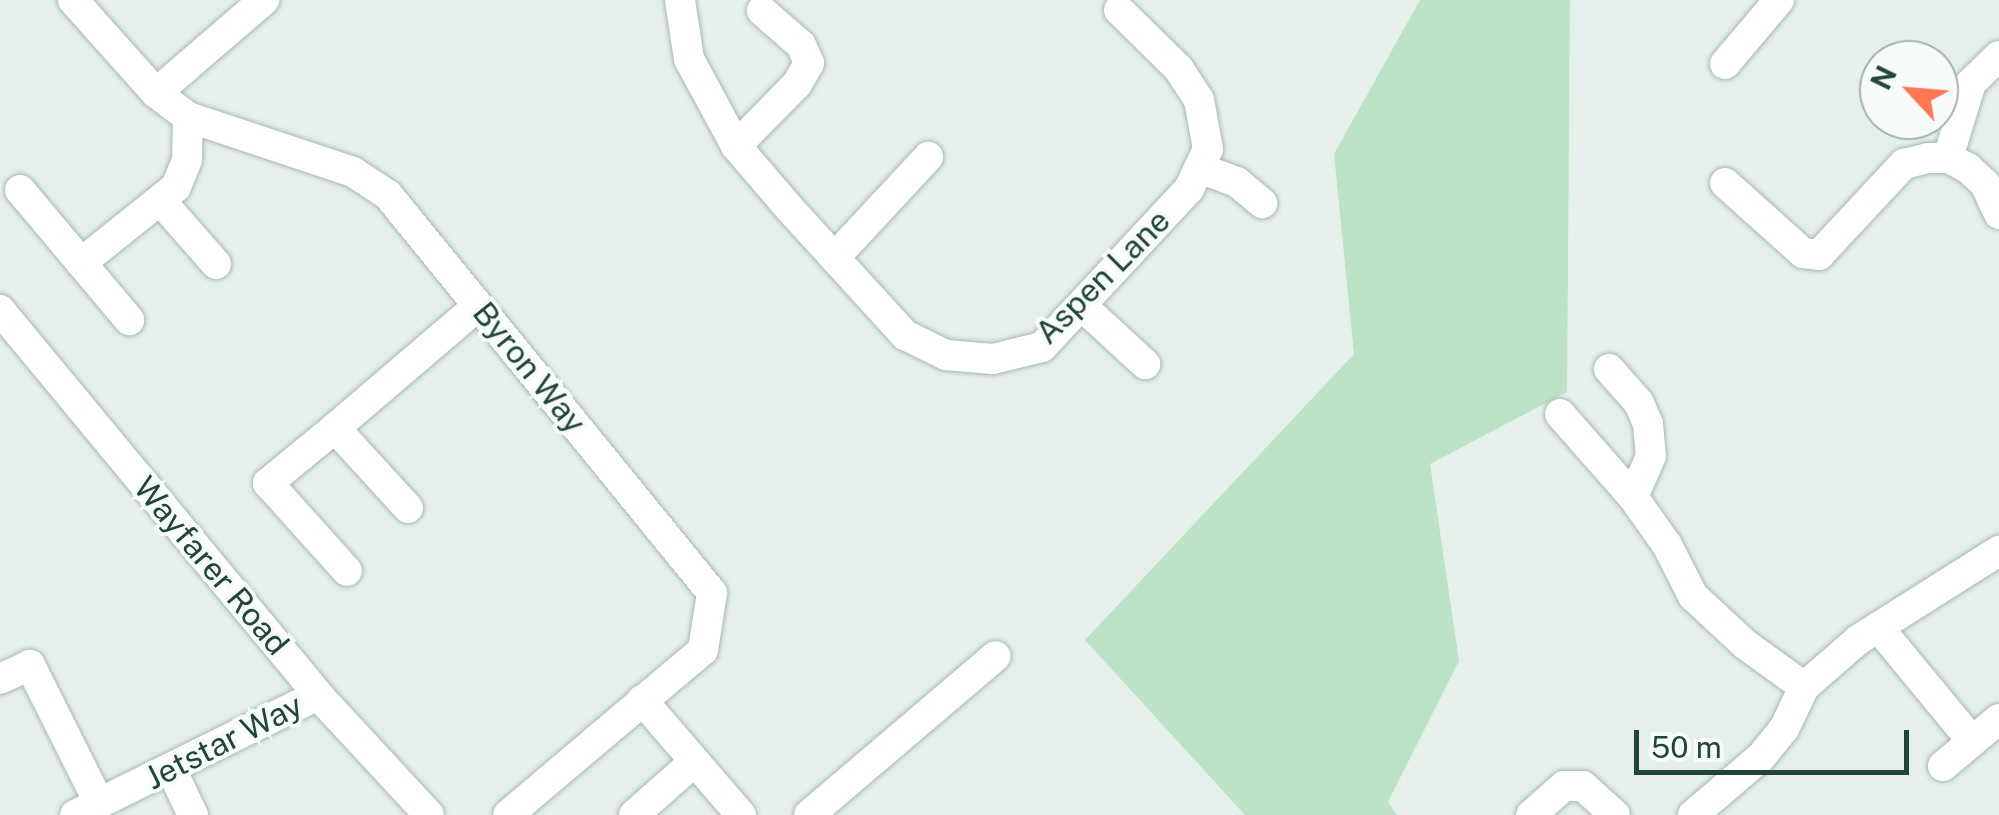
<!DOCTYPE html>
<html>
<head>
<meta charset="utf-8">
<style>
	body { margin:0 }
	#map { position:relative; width:1999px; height:815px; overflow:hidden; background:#e5f0ea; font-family:"Public Sans",sans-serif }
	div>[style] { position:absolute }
	.green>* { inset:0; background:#bce3c5 }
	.roads { filter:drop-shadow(0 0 2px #a6b9b2) drop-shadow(0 0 2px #a6b9b2) }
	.minor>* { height:30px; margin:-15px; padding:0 15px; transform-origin:15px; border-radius:15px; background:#fff }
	span { translate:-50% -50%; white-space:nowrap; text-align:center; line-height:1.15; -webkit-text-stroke:8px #f6fbf9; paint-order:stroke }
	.street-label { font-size:32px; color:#21453a }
	.north { position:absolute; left:1859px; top:40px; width:100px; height:100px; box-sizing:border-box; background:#f6fbf9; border:2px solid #a1b2ad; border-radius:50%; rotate:296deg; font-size:28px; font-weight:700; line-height:40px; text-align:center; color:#21453a }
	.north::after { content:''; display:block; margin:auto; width:35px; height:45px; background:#ff7754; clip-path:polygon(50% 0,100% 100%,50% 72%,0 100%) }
	.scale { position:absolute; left:1634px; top:730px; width:275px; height:45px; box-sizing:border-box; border:5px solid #21453a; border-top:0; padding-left:12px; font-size:30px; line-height:35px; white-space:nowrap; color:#21453a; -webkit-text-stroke:8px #f6fbf9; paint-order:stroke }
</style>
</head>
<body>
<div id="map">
	<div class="green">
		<i style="clip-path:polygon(1420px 0,1570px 0,1567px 392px,1430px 464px,1459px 661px,1388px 802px,1397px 815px,1245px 815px,1085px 640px,1354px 354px,1334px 154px)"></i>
	</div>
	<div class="roads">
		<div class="minor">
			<i style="left:73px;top:0;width:125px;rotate:48.3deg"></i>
			<i style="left:156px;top:93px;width:40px;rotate:37deg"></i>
			<i style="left:188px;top:117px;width:174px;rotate:18.4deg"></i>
			<i style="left:353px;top:172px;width:42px;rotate:33.3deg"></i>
			<i style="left:388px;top:195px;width:513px;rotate:50.85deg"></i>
			<i style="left:712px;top:593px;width:58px;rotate:99deg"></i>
			<i style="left:703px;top:650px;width:255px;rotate:139.8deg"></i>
			<i style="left:680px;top:0;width:60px;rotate:81.3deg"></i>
			<i style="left:689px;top:59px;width:99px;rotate:61.6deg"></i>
			<i style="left:736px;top:146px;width:83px;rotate:49.4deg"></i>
			<i style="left:790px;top:209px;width:171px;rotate:47.6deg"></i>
			<i style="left:905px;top:335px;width:46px;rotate:26deg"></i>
			<i style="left:946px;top:355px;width:47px;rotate:4.9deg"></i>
			<i style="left:993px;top:359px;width:50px;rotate:-13.8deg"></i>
			<i style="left:1042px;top:347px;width:216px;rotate:-47.1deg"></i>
			<i style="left:1189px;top:189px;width:44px;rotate:-64.6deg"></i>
			<i style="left:1208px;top:149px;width:50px;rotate:-100.4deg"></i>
			<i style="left:1199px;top:100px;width:37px;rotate:-123deg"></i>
			<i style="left:1179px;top:69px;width:84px;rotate:-135.5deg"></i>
			<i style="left:1725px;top:64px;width:84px;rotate:-49.8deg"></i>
			<i style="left:156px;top:93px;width:143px;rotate:-40.7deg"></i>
			<i style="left:736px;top:146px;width:87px;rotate:-45.5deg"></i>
			<i style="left:797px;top:84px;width:24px;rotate:-60deg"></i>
			<i style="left:809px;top:63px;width:20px;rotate:-114deg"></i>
			<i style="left:801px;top:45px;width:52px;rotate:-138.9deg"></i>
			<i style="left:1948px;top:158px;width:78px;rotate:-73deg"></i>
			<i style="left:1971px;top:83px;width:39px;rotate:-44deg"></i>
			<i style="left:1199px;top:168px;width:40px;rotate:20.2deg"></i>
			<i style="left:1237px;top:182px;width:33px;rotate:40deg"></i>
			<i style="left:1725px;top:183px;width:105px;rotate:41.9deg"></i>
			<i style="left:1803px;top:253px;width:16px;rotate:7deg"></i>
			<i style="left:1819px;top:255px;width:125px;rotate:-47deg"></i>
			<i style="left:1904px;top:164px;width:25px;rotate:-14deg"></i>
			<i style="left:1928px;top:158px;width:20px"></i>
			<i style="left:1948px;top:158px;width:22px;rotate:27deg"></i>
			<i style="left:1968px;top:168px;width:23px;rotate:43deg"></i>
			<i style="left:1985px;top:184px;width:33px;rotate:65deg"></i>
			<i style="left:20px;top:190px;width:170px;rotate:50deg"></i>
			<i style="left:160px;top:200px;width:85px;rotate:48.8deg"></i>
			<i style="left:837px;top:255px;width:134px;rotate:-47.1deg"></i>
			<i style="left:81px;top:263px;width:122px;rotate:-38.7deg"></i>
			<i style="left:176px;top:187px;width:29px;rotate:-68deg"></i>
			<i style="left:187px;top:160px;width:43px;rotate:-88.7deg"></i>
			<i style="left:1082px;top:306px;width:86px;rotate:42.6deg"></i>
			<i style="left:0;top:310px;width:499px;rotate:50.4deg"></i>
			<i style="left:318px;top:695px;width:163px;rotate:47.2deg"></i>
			<i style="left:1609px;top:369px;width:45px;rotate:48.6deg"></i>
			<i style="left:1639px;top:403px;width:23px;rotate:67deg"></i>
			<i style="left:1648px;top:424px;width:32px;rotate:85deg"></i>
			<i style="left:1651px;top:456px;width:45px;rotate:113.7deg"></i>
			<i style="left:1560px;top:414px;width:111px;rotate:48.7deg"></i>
			<i style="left:1633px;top:497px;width:59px;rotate:54.7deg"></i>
			<i style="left:1667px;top:545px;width:57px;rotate:63deg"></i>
			<i style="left:1693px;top:596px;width:72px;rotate:42.8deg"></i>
			<i style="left:1746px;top:645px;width:72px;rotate:35.9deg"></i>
			<i style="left:335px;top:428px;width:87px;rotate:140.6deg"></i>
			<i style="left:268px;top:483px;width:118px;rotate:48.1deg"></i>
			<i style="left:408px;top:508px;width:108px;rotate:-132.4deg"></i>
			<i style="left:335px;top:428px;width:188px;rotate:-40.5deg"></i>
			<i style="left:1878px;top:627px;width:146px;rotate:50.5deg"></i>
			<i style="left:0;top:679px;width:33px;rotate:-25deg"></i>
			<i style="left:30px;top:665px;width:154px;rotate:63.4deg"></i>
			<i style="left:642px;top:700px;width:152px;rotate:49.3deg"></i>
			<i style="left:1943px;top:766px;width:73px;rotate:-40deg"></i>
			<i style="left:172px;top:771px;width:49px;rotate:64.5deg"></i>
			<i style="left:75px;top:815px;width:271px;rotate:-26.3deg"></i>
			<i style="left:634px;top:815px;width:81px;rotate:-41.5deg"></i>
			<i style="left:809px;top:815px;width:245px;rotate:-40.4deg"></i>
			<i style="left:1531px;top:815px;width:44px;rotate:-41.3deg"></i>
			<i style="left:1564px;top:786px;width:19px"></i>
			<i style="left:1583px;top:786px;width:43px;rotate:42.2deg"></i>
			<i style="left:1693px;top:815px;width:89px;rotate:-40.5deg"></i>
			<i style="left:1761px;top:757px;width:36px;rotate:-51deg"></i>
			<i style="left:1784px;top:729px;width:47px;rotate:-64.5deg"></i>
			<i style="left:1804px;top:687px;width:72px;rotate:-41deg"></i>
			<i style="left:1858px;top:640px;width:167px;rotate:-32.3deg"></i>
		</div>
	</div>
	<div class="street-label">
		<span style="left:1103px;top:277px;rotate:-45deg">Aspen Lane</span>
		<span style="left:529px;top:368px;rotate:51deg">Byron Way</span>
		<span style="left:211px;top:566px;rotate:50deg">Wayfarer Road</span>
		<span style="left:224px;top:742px;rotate:-27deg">Jetstar Way</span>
	</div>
	<div class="north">N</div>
	<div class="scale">50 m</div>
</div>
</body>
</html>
